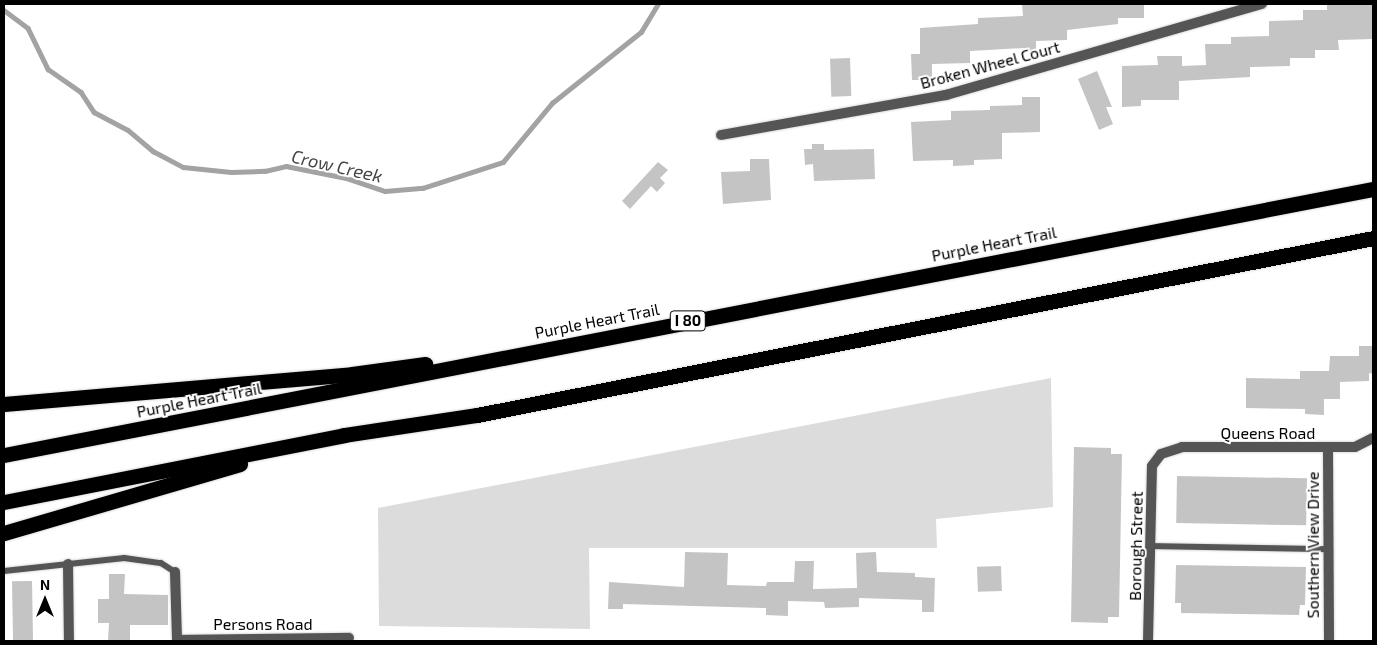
<!DOCTYPE html>
<html>
<head>
<meta charset="utf-8">
<style>
	body { margin:0 }
	#map { position:relative; width:1377px; height:645px; overflow:hidden; background:#fff; font-family:"Exo 2",sans-serif }
	div>[style] { position:absolute }
	.green>* { inset:0; background:#dcdcdc }
	.stream>* { height:4.5px; margin:-2.25px; padding:0 2.25px; transform-origin:2.25px; border-radius:2.25px; background:#a3a3a3 }
	.building>* { inset:0; background:#c4c4c4; transform-origin:0 0 }
	.roads { filter:drop-shadow(0 0 1px #dbdbdb) drop-shadow(0 0 1px #dbdbdb) }
	.service>* { height:6px; margin:-3px; padding:0 3px; transform-origin:3px; border-radius:3px; background:#555 }
	.minor>* { height:10px; margin:-5px; padding:0 5px; transform-origin:5px; border-radius:5px; background:#555 }
	.motorway>* { height:15px; margin:-7.5px; padding:0 7.5px; transform-origin:7.5px; border-radius:7.5px; background:#000 }
	span { translate:-50% -50%; white-space:nowrap; text-align:center; line-height:1.15; -webkit-text-stroke:4px #fff; paint-order:stroke }
	.shield-label span { padding:1px 4px; background:#fff; border:1px solid; border-radius:4px; -webkit-text-stroke-width:0 }
	.shield-label { font-size:15px; color:#000; font-weight:700 }
	.street-label { font-size:16px; color:#000 }
	.water-label { font-size:18px; color:#444; font-style:italic }
	.frame { position:absolute; inset:0; border:5px solid #000; pointer-events:none }
	.north { position:absolute; left:20px; top:575px; width:50px; height:50px; -webkit-text-stroke:4px #fff; paint-order:stroke; rotate:0deg; font-size:14px; font-weight:700; line-height:20px; text-align:center; color:#000 }
	.north::after { content:''; display:block; margin:auto; width:18px; height:22px; background:#000; clip-path:polygon(50% 0,100% 100%,50% 72%,0 100%) }
</style>
</head>
<body>
<div id="map">
	<div class="green">
		<i style="clip-path:polygon(1051px 378px,1053px 507px,936px 519px,937px 548px,589px 548px,590px 629px,379px 626px,378px 508px)"></i>
	</div>
	<div class="stream">
		<i style="left:4px;top:10px;width:30px;rotate:37deg"></i>
		<i style="left:28px;top:28px;width:46px;rotate:64deg"></i>
		<i style="left:48px;top:69px;width:40px;rotate:34.9deg"></i>
		<i style="left:81px;top:92px;width:24px;rotate:57deg"></i>
		<i style="left:94px;top:112px;width:38px;rotate:28deg"></i>
		<i style="left:128px;top:130px;width:33px;rotate:40deg"></i>
		<i style="left:153px;top:151px;width:34px;rotate:28deg"></i>
		<i style="left:183px;top:167px;width:48px;rotate:5.9deg"></i>
		<i style="left:231px;top:172px;width:34px;rotate:-2deg"></i>
		<i style="left:265px;top:171px;width:22px;rotate:-13deg"></i>
		<i style="left:286px;top:166px;width:61px;rotate:11.3deg"></i>
		<i style="left:346px;top:178px;width:41px;rotate:18.4deg"></i>
		<i style="left:385px;top:191px;width:38px;rotate:-5deg"></i>
		<i style="left:423px;top:188px;width:84px;rotate:-18deg"></i>
		<i style="left:503px;top:162px;width:77px;rotate:-50.3deg"></i>
		<i style="left:552px;top:103px;width:114px;rotate:-38.6deg"></i>
		<i style="left:641px;top:32px;width:33px;rotate:-59deg"></i>
	</div>
	<div class="building">
		<i style="clip-path:polygon(1022px 4px,1144px 4px,1144px 18px,1118px 18px,1118px 24px,1067px 30px,1067px 40px,1036px 41px,1036px 52px,1024px 52px,1024px 48px,970px 51px,970px 63px,932px 64px,932px 80px,912px 80px,911px 54px,920px 54px,920px 28px,978px 24px,978px 18px,1023px 16px)"></i>
		<i style="clip-path:polygon(1327px 4px,1373px 4px,1373px 39px,1338px 40px,1339px 50px,1315px 50px,1315px 58px,1290px 58px,1290px 66px,1250px 67px,1250px 77px,1179px 81px,1179px 100px,1141px 100px,1141px 106px,1122px 107px,1122px 66px,1158px 65px,1157px 56px,1182px 56px,1182px 66px,1206px 65px,1205px 44px,1231px 44px,1231px 37px,1269px 36px,1269px 21px,1303px 20px,1303px 10px,1327px 10px)"></i>
		<i style="left:850px;top:58px;width:38px;height:20px;rotate:88deg"></i>
		<i style="clip-path:polygon(1097px 71px,1112px 107px,1106px 107px,1113px 124px,1099px 130px,1078px 79px)"></i>
		<i style="clip-path:polygon(1022px 97px,1040px 97px,1040px 132px,1002px 133px,1002px 159px,974px 160px,974px 165px,953px 166px,953px 160px,913px 161px,911px 122px,951px 120px,951px 111px,990px 110px,990px 106px,1022px 105px)"></i>
		<i style="clip-path:polygon(812px 144px,824px 144px,824px 150px,874px 149px,875px 179px,814px 181px,813px 164px,805px 165px,804px 149px,812px 149px)"></i>
		<i style="clip-path:polygon(750px 159px,769px 159px,771px 200px,723px 204px,721px 172px,750px 171px)"></i>
		<i style="clip-path:polygon(658px 162px,668px 170px,660px 178px,665px 183px,657px 192px,651px 186px,630px 209px,622px 201px)"></i>
		<i style="clip-path:polygon(1359px 346px,1373px 346px,1373px 374px,1369px 373px,1369px 381px,1340px 382px,1340px 399px,1324px 399px,1324px 415px,1305px 414px,1305px 409px,1246px 408px,1246px 378px,1300px 379px,1300px 371px,1329px 371px,1330px 356px,1359px 356px)"></i>
		<i style="clip-path:polygon(1074px 447px,1111px 448px,1111px 454px,1122px 454px,1119px 617px,1108px 617px,1108px 623px,1071px 622px)"></i>
		<i style="left:1177px;top:476px;width:130px;height:47px;rotate:1deg"></i>
		<i style="clip-path:polygon(685px 552px,728px 553px,727px 585px,766px 586px,767px 582px,794px 582px,795px 561px,814px 561px,813px 589px,857px 588px,856px 553px,876px 552px,877px 572px,915px 573px,915px 577px,935px 578px,934px 612px,922px 612px,922px 600px,859px 598px,859px 607px,825px 608px,824px 602px,788px 601px,788px 616px,766px 615px,766px 608px,623px 604px,623px 609px,608px 609px,609px 582px,684px 587px)"></i>
		<i style="clip-path:polygon(1176px 565px,1306px 567px,1305px 605px,1300px 605px,1299px 615px,1181px 613px,1181px 603px,1175px 603px)"></i>
		<i style="left:1001px;top:566px;width:25px;height:24px;rotate:88deg"></i>
		<i style="clip-path:polygon(109px 574px,125px 574px,124px 594px,168px 595px,168px 625px,130px 625px,130px 641px,108px 641px,109px 623px,98px 623px,98px 599px,109px 599px)"></i>
		<i style="left:32px;top:581px;width:60px;height:20px;rotate:89deg"></i>
	</div>
	<div class="roads">
		<div class="service">
			<i style="left:1151px;top:546px;width:178px;rotate:1deg"></i>
			<i style="left:4px;top:571px;width:121px;rotate:-6.2deg"></i>
			<i style="left:124px;top:558px;width:37px;rotate:8deg"></i>
			<i style="left:161px;top:563px;width:17px;rotate:33deg"></i>
		</div>
		<div class="minor">
			<i style="left:721px;top:135px;width:229px;rotate:-10.1deg"></i>
			<i style="left:946px;top:95px;width:329px;rotate:-16.1deg"></i>
			<i style="left:1328px;top:448px;width:193px;rotate:89.7deg"></i>
			<i style="left:68px;top:564px;width:77px;rotate:89.3deg"></i>
			<i style="left:175px;top:572px;width:69px;rotate:88.3deg"></i>
			<i style="left:177px;top:640px;width:172px;rotate:-0.7deg"></i>
			<i style="left:1148px;top:641px;width:175px;rotate:-88.7deg"></i>
			<i style="left:1152px;top:466px;width:15px;rotate:-53deg"></i>
			<i style="left:1161px;top:454px;width:22px;rotate:-18deg"></i>
			<i style="left:1182px;top:447px;width:173px"></i>
			<i style="left:1355px;top:447px;width:20px;rotate:-27deg"></i>
		</div>
		<div class="motorway">
			<i style="left:4px;top:404px;width:349px;rotate:-4.9deg"></i>
			<i style="left:352px;top:374px;width:74px;rotate:-7.8deg"></i>
			<i style="left:4px;top:455px;width:1395px;rotate:-11deg"></i>
			<i style="left:4px;top:502px;width:347px;rotate:-11.1deg"></i>
			<i style="left:344px;top:435px;width:134px;rotate:-8.6deg"></i>
			<i style="left:477px;top:415px;width:913px;rotate:-11.17deg"></i>
			<i style="left:4px;top:533px;width:246px;rotate:-16.3deg"></i>
		</div>
	</div>
	<div class="shield-label">
		<span style="left:688px;top:321px">I 80</span>
	</div>
	<div class="street-label">
		<span style="left:990px;top:65px;rotate:-15deg">Broken Wheel Court</span>
		<span style="left:994px;top:244px;rotate:-11deg">Purple Heart Trail</span>
		<span style="left:597px;top:321px;rotate:-11deg">Purple Heart Trail</span>
		<span style="left:199px;top:400px;rotate:-11deg">Purple Heart Trail</span>
		<span style="left:1268px;top:433px">Queens Road</span>
		<span style="left:1313px;top:545px;rotate:-90deg">Southern View Drive</span>
		<span style="left:1136px;top:546px;rotate:-89deg">Borough Street</span>
		<span style="left:263px;top:624px">Persons Road</span>
	</div>
	<div class="water-label">
		<span style="left:337px;top:166px;rotate:13deg">Crow Creek</span>
	</div>
	<div class="frame"></div>
	<div class="north">N</div>
</div>
</body>
</html>
